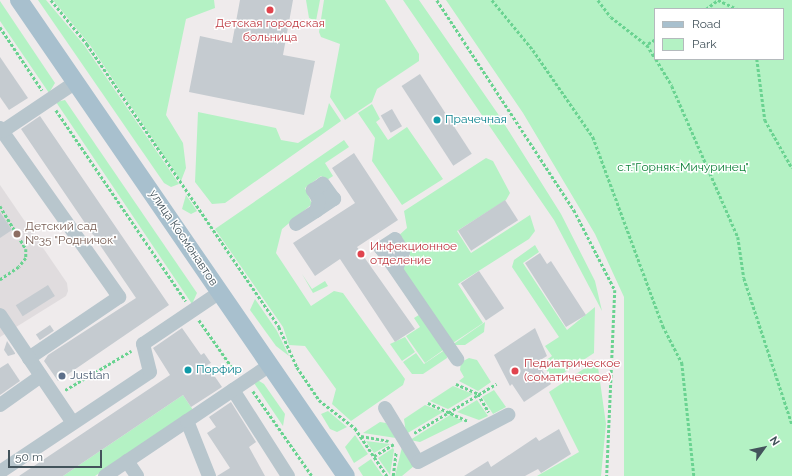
<!DOCTYPE html>
<html>
<head>
<meta charset="utf-8">
<style>
	body { margin:0 }
	#map { position:relative; width:792px; height:476px; overflow:hidden; background:#efebec; font-family:Raleway,sans-serif }
	div>[style] { position:absolute }
	.education>* { inset:0; background:#e0dcde }
	.green>* { inset:0; background:#b4f2c4 }
	.building>* { inset:0; background:#c5cbd0; transform-origin:0 0 }
	.path>* { height:2.5px; margin-top:-1.25px; transform-origin:0; background:repeating-linear-gradient(90deg,#6ad391 0 3px,transparent 0 5px) }
	.minor>* { height:14px; margin:-7px; padding:0 7px; transform-origin:7px; border-radius:7px; background:#b8c6cd }
	.major>* { height:18px; margin:-9px; padding:0 9px; transform-origin:9px; border-radius:9px; background:#a8c0ce }
	.dots>* { width:11px; height:11px; translate:-50% -50%; box-sizing:border-box; border:2px solid #fff; border-radius:50% }
	span { translate:-50% -50%; white-space:nowrap; text-align:center; line-height:1.15; -webkit-text-stroke:3px #fff; paint-order:stroke }
	.health-label { font-size:12px; color:#be3a42 }
	.left { translate:0 -50%; text-align:left }
	.culture-label { font-size:12px; color:#0d838f }
	.park-label { font-size:12px; color:#0e8139 }
	.education-label { font-size:12px; color:#785e54 }
	.street-label { font-size:12px; color:#43535b }
	.service-label { font-size:12px; color:#4e5e75 }
	.legend { position:absolute; left:654px; top:8px; width:130px; height:52px; box-sizing:border-box; background:#fff; border:1px solid #b4babd; margin:0; padding:5px 7px; list-style:none; font-size:12px; color:#43535b }
	.legend li { display:flex; align-items:center; gap:8px; height:20px }
	.legend b { width:20px; border:1px solid #b4babd }
	.north { position:absolute; left:744px; top:428px; width:40px; height:40px; -webkit-text-stroke:3px #fff; paint-order:stroke; rotate:57deg; font-size:11px; font-weight:700; line-height:16px; text-align:center; color:#43535b }
	.north::after { content:''; display:block; margin:auto; width:14px; height:18px; background:#43535b; clip-path:polygon(50% 0,100% 100%,50% 72%,0 100%) }
	.scale { position:absolute; left:8px; top:450px; width:94px; height:18px; box-sizing:border-box; border:2px solid #43535b; border-top:0; padding-left:5px; font-size:12px; line-height:14px; white-space:nowrap; color:#43535b; -webkit-text-stroke:3px #fff; paint-order:stroke }
</style>
</head>
<body>
<div id="map">
	<div class="education">
		<i style="clip-path:polygon(0 185px,67px 283px,68px 291px,66px 296px,0 337px)"></i>
	</div>
	<div class="green">
		<i style="clip-path:polygon(38px 0,46px 0,84px 45px,179px 184px,171px 187px,164px 183px)"></i>
		<i style="clip-path:polygon(53px 0,214px 0,215px 8px,186px 19px,166px 115px,183px 143px,186px 168px,181px 181px,90px 45px)"></i>
		<i style="clip-path:polygon(306px 0,320px 0,316px 21px,309px 18px)"></i>
		<i style="clip-path:polygon(324px 0,385px 0,419px 54px,419px 61px,377px 89px,372px 102px,345px 120px,330px 97px,340px 44px,321px 37px,319px 32px)"></i>
		<i style="clip-path:polygon(403px 0,419px 0,498px 114px,561px 214px,595px 281px,602px 311px,554px 220px)"></i>
		<i style="clip-path:polygon(evenodd,446px 0,792px 0,792px 476px,624px 476px,624px 297px,595px 234px,523px 113px,446px 0,655px 9px,783px 9px,783px 59px,655px 59px,655px 9px)"></i>
		<i style="clip-path:polygon(0 1px,55px 83px,49px 93px,0 21px)"></i>
		<i style="clip-path:polygon(65px 100px,197px 293px,192px 304px,56px 102px)"></i>
		<i style="clip-path:polygon(329px 103px,341px 121px,225px 203px,212px 204px,195px 182px,198px 112px,276px 128px,281px 140px,298px 143px,323px 127px)"></i>
		<i style="clip-path:polygon(372px 104px,380px 119px,376px 122px,388px 140px,407px 127px,443px 179px,402px 205px,372px 161px,375px 138px,358px 113px)"></i>
		<i style="clip-path:polygon(344px 140px,349px 147px,325px 163px,333px 176px,327px 180px,321px 176px,305px 188px,312px 204px,282px 229px,276px 253px,311px 306px,334px 291px,343px 293px,405px 379px,403px 385px,351px 421px,332px 404px,336px 389px,305px 346px,289px 345px,283px 327px,215px 229px)"></i>
		<i style="clip-path:polygon(486px 158px,493px 161px,510px 193px,506px 200px,457px 231px,471px 253px,530px 215px,535px 231px,529px 239px,458px 284px,483px 323px,450px 345px,400px 270px,411px 257px,397px 237px,407px 228px,404px 211px)"></i>
		<i style="clip-path:polygon(186px 195px,197px 211px,191px 214px,182px 209px)"></i>
		<i style="clip-path:polygon(535px 245px,539px 252px,523px 263px,567px 330px,595px 307px,594px 353px,553px 380px,542px 363px,552px 356px,545px 346px,559px 337px,512px 267px,514px 260px)"></i>
		<i style="clip-path:polygon(302px 274px,312px 289px,325px 281px,328px 286px,313px 293px)"></i>
		<i style="clip-path:polygon(255px 299px,277px 331px,289px 356px,276px 346px,250px 310px)"></i>
		<i style="clip-path:polygon(422px 313px,446px 348px,425px 363px,406px 336px,420px 327px,414px 318px)"></i>
		<i style="clip-path:polygon(485px 322px,484px 332px,465px 345px,452px 345px)"></i>
		<i style="clip-path:polygon(405px 337px,415px 352px,402px 361px,390px 344px)"></i>
		<i style="clip-path:polygon(446px 349px,447px 358px,423px 374px,412px 374px,403px 362px,416px 353px,424px 364px)"></i>
		<i style="clip-path:polygon(469px 358px,477px 360px,491px 382px,478px 391px,459px 381px,464px 377px,460px 370px,461px 362px)"></i>
		<i style="clip-path:polygon(597px 360px,606px 424px,601px 476px,537px 476px,579px 452px,549px 392px)"></i>
		<i style="clip-path:polygon(256px 379px,264px 384px,285px 414px,283px 426px,252px 380px)"></i>
		<i style="clip-path:polygon(453px 386px,473px 394px,448px 409px,430px 401px)"></i>
		<i style="clip-path:polygon(494px 390px,506px 407px,493px 414px,482px 397px)"></i>
		<i style="clip-path:polygon(183px 395px,193px 410px,95px 476px,63px 476px)"></i>
		<i style="clip-path:polygon(477px 400px,488px 416px,479px 420px,457px 412px)"></i>
		<i style="clip-path:polygon(425px 405px,443px 412px,406px 434px,404px 419px)"></i>
		<i style="clip-path:polygon(328px 411px,347px 427px,337px 432px,330px 429px,321px 414px)"></i>
		<i style="clip-path:polygon(450px 415px,463px 421px,420px 442px,410px 440px)"></i>
		<i style="clip-path:polygon(380px 422px,386px 423px,396px 438px,363px 433px)"></i>
		<i style="clip-path:polygon(355px 435px,368px 454px,354px 463px,345px 447px)"></i>
		<i style="clip-path:polygon(366px 441px,390px 444px,374px 453px)"></i>
		<i style="clip-path:polygon(402px 447px,414px 466px,402px 476px,395px 476px)"></i>
		<i style="clip-path:polygon(393px 448px,394px 450px,390px 475px,378px 458px)"></i>
		<i style="clip-path:polygon(371px 459px,383px 476px,363px 476px,358px 468px)"></i>
	</div>
	<div class="building">
		<i style="clip-path:polygon(240px 0,293px 0,283px 55px,315px 61px,304px 115px,189px 92px,200px 36px,232px 43px)"></i>
		<i style="clip-path:polygon(0 57px,28px 98px,9px 110px,0 97px)"></i>
		<i style="left:420px;top:74px;width:95px;height:22px;rotate:57deg"></i>
		<i style="left:392px;top:109px;width:20px;height:13px;rotate:60deg"></i>
		<i style="clip-path:polygon(40px 116px,169px 305px,58px 381px,44px 361px,48px 355px,136px 298px,21px 129px)"></i>
		<i style="clip-path:polygon(354px 153px,398px 220px,357px 247px,415px 329px,395px 342px,340px 259px,315px 276px,293px 243px,355px 203px,332px 168px)"></i>
		<i style="left:505px;top:200px;width:24px;height:56px;rotate:57deg"></i>
		<i style="clip-path:polygon(0 212px,12px 230px,0 238px)"></i>
		<i style="clip-path:polygon(540px 253px,547px 264px,551px 261px,586px 315px,566px 327px,525px 263px)"></i>
		<i style="left:479px;top:271px;width:45px;height:22px;rotate:56deg"></i>
		<i style="left:48px;top:285px;width:13px;height:38px;rotate:58deg"></i>
		<i style="left:50px;top:325px;width:7px;height:17px;rotate:56deg"></i>
		<i style="clip-path:polygon(182px 328px,201px 355px,204px 353px,211px 363px,207px 365px,222px 387px,191px 407px,183px 395px,63px 476px,19px 476px,170px 375px,153px 348px)"></i>
		<i style="clip-path:polygon(535px 328px,547px 356px,537px 362px,551px 384px,524px 402px,512px 384px,510px 386px,494px 355px)"></i>
		<i style="clip-path:polygon(7px 341px,15px 353px,15px 354px,8px 356px,4px 350px)"></i>
		<i style="clip-path:polygon(8px 363px,20px 381px,0 395px,0 368px)"></i>
		<i style="clip-path:polygon(231px 402px,256px 442px,249px 447px,265px 476px,217px 476px,230px 468px,207px 433px,216px 427px,209px 417px)"></i>
		<i style="clip-path:polygon(559px 429px,571px 454px,541px 473px,538px 469px,525px 476px,464px 476px,488px 461px,491px 467px,536px 437px,539px 441px)"></i>
	</div>
	<div class="path">
		<i style="left:51px;top:0;width:57px;rotate:50.7deg"></i>
		<i style="left:87px;top:44px;width:342px;rotate:55.8deg"></i>
		<i style="left:279px;top:327px;width:44px;rotate:65.8deg"></i>
		<i style="left:297px;top:367px;width:40px;rotate:56deg"></i>
		<i style="left:319px;top:400px;width:46px;rotate:37.9deg"></i>
		<i style="left:355px;top:428px;width:58px;rotate:56.3deg"></i>
		<i style="left:437px;top:0;width:251px;rotate:56.9deg"></i>
		<i style="left:574px;top:210px;width:90px;rotate:62.9deg"></i>
		<i style="left:615px;top:290px;width:186px;rotate:92.5deg"></i>
		<i style="left:492px;top:0;width:65px;rotate:50.6deg"></i>
		<i style="left:533px;top:50px;width:106px;rotate:55.4deg"></i>
		<i style="left:593px;top:137px;width:202px;rotate:69.7deg"></i>
		<i style="left:663px;top:326px;width:42px;rotate:62.8deg"></i>
		<i style="left:682px;top:363px;width:114px;rotate:83.9deg"></i>
		<i style="left:598px;top:0;width:21px;rotate:53deg"></i>
		<i style="left:611px;top:17px;width:46px;rotate:37.9deg"></i>
		<i style="left:706px;top:9px;width:15px;rotate:-37deg"></i>
		<i style="left:718px;top:0;width:21px;rotate:25deg"></i>
		<i style="left:0;top:27px;width:76px;rotate:56.3deg"></i>
		<i style="left:655px;top:40px;width:9px;rotate:148deg"></i>
		<i style="left:647px;top:45px;width:15px;rotate:58deg"></i>
		<i style="left:656px;top:59px;width:31px;rotate:59deg"></i>
		<i style="left:672px;top:86px;width:165px;rotate:66.4deg"></i>
		<i style="left:738px;top:237px;width:41px;rotate:81.7deg"></i>
		<i style="left:744px;top:278px;width:154px;rotate:71.8deg"></i>
		<i style="left:757px;top:59px;width:62px;rotate:82.5deg"></i>
		<i style="left:765px;top:120px;width:55px;rotate:60.6deg"></i>
		<i style="left:56px;top:110px;width:231px;rotate:55.8deg"></i>
		<i style="left:0;top:206px;width:50px;rotate:58.8deg"></i>
		<i style="left:26px;top:249px;width:9px;rotate:90deg"></i>
		<i style="left:26px;top:258px;width:11px;rotate:128deg"></i>
		<i style="left:19px;top:267px;width:23px;rotate:146deg"></i>
		<i style="left:199px;top:320px;width:65px;rotate:55.1deg"></i>
		<i style="left:456px;top:384px;width:24px;rotate:24deg"></i>
		<i style="left:478px;top:394px;width:21px;rotate:59deg"></i>
		<i style="left:65px;top:390px;width:77px;rotate:-30.6deg"></i>
		<i style="left:253px;top:391px;width:103px;rotate:55.2deg"></i>
		<i style="left:428px;top:403px;width:44px;rotate:24.2deg"></i>
		<i style="left:414px;top:433px;width:96px;rotate:-30.9deg"></i>
		<i style="left:361px;top:436px;width:28px;rotate:10deg"></i>
		<i style="left:374px;top:456px;width:23px;rotate:-31deg"></i>
		<i style="left:393px;top:476px;width:24px;rotate:-83deg"></i>
	</div>
	<div class="minor">
		<i style="left:0;top:128px;width:207px;rotate:54.8deg"></i>
		<i style="left:119px;top:297px;width:109px;rotate:145.9deg"></i>
		<i style="left:29px;top:358px;width:78px;rotate:55.9deg"></i>
		<i style="left:3px;top:131px;width:88px;rotate:-33.9deg"></i>
		<i style="left:296px;top:224px;width:24px;rotate:-33deg"></i>
		<i style="left:316px;top:211px;width:22px;rotate:-34deg"></i>
		<i style="left:334px;top:199px;width:19px;rotate:-126deg"></i>
		<i style="left:323px;top:184px;width:12px;rotate:149deg"></i>
		<i style="left:313px;top:190px;width:12px;rotate:59deg"></i>
		<i style="left:319px;top:200px;width:11px;rotate:105deg"></i>
		<i style="left:396px;top:269px;width:18px;rotate:-68deg"></i>
		<i style="left:403px;top:252px;width:15px;rotate:-122deg"></i>
		<i style="left:395px;top:239px;width:17px;rotate:147deg"></i>
		<i style="left:381px;top:248px;width:135px;rotate:55.6deg"></i>
		<i style="left:0;top:315px;width:52px;rotate:56deg"></i>
		<i style="left:233px;top:390px;width:102px;rotate:57.4deg"></i>
		<i style="left:0;top:405px;width:50px;rotate:-35.3deg"></i>
		<i style="left:385px;top:408px;width:63px;rotate:58.6deg"></i>
		<i style="left:418px;top:462px;width:102px;rotate:-27.6deg"></i>
		<i style="left:127px;top:461px;width:18px;rotate:56deg"></i>
		<i style="left:0;top:472px;width:180px;rotate:-33.7deg"></i>
		<i style="left:150px;top:372px;width:29px;rotate:-104deg"></i>
		<i style="left:143px;top:344px;width:93px;rotate:-34deg"></i>
		<i style="left:105px;top:476px;width:99px;rotate:-33.9deg"></i>
		<i style="left:209px;top:476px;width:59px;rotate:-111.8deg"></i>
		<i style="left:187px;top:421px;width:100px;rotate:-34deg"></i>
	</div>
	<div class="major">
		<i style="left:19px;top:0;width:577px;rotate:55.51deg"></i>
	</div>
	<div class="dots">
		<i style="left:270px;top:10px;background:#e0444e"></i>
		<i style="left:437px;top:120px;background:#0f9aa8"></i>
		<i style="left:17px;top:234px;background:#8d6e63"></i>
		<i style="left:361px;top:254px;background:#e0444e"></i>
		<i style="left:188px;top:370px;background:#0f9aa8"></i>
		<i style="left:515px;top:371px;background:#e0444e"></i>
		<i style="left:62px;top:376px;background:#5c6f8a"></i>
	</div>
	<div class="health-label">
		<span style="left:270px;top:31px">Детская городская<br>больница</span>
		<span class="left" style="left:370px;top:254px">Инфекционное<br>отделение</span>
		<span class="left" style="left:524px;top:371px">Педиатрическое<br>(соматическое)</span>
	</div>
	<div class="culture-label">
		<span class="left" style="left:445px;top:120px">Прачечная</span>
		<span class="left" style="left:196px;top:370px">Порфир</span>
	</div>
	<div class="park-label">
		<span style="left:683px;top:168px">с.т."Горняк-Мичуринец"</span>
	</div>
	<div class="education-label">
		<span class="left" style="left:25px;top:234px">Детский сад<br>№35 "Родничок"</span>
	</div>
	<div class="street-label">
		<span style="left:183px;top:238px;rotate:56deg">улица Космонавтов</span>
	</div>
	<div class="service-label">
		<span class="left" style="left:70px;top:376px">Justlan</span>
	</div>
	<ul class="legend">
	<li><b style="height:5px;background:#a8c0ce"></b>Road</li>
	<li><b style="height:11px;background:#b4f2c4"></b>Park</li>
	</ul>
	<div class="north">N</div>
	<div class="scale">50 m</div>
</div>
</body>
</html>
